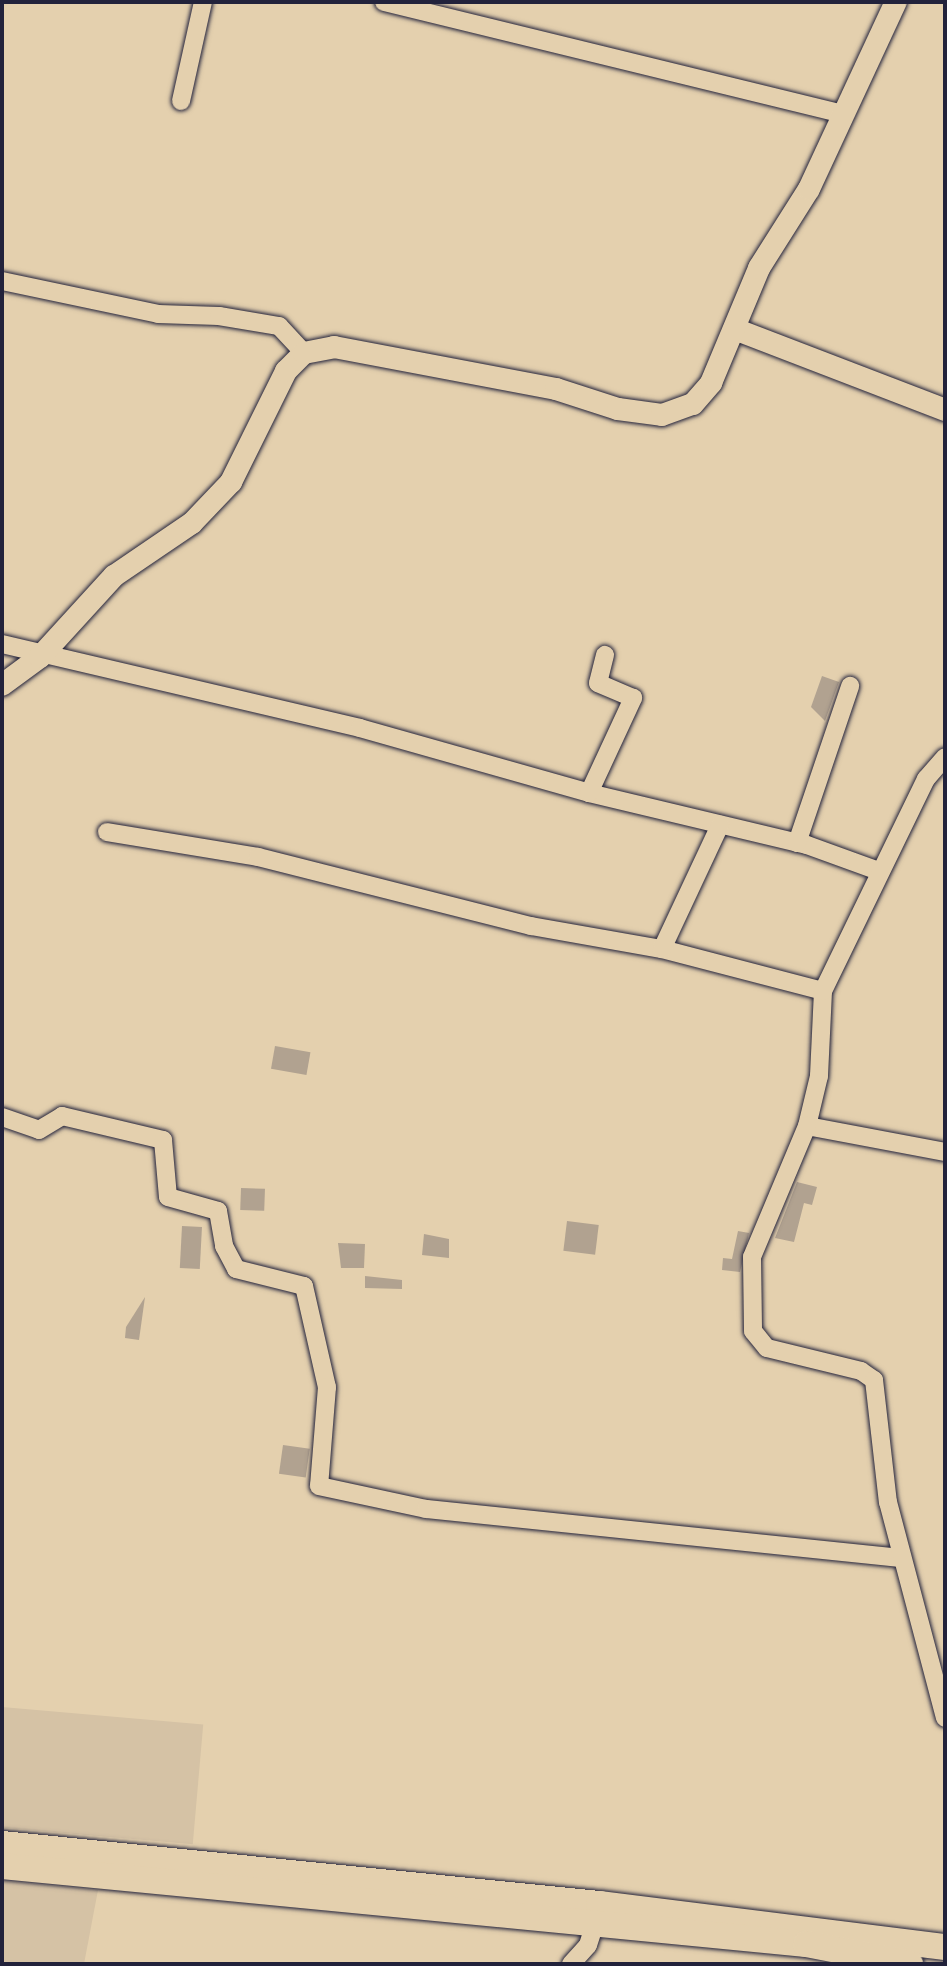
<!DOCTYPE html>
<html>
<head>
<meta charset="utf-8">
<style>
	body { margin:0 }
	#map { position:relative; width:947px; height:1966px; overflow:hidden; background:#e4d0ae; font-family:Kalam,sans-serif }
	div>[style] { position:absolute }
	.built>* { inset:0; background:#d5c2a5; transform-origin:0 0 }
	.building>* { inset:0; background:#b1a290; transform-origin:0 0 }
	.roads { filter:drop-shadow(0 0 2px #22223b) drop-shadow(0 0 2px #22223b) }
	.minor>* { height:18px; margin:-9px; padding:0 9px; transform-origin:9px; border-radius:9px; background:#e4d0ae }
	.tertiary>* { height:22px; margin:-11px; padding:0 11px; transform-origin:11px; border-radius:11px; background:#e4d0ae }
	.secondary>* { height:26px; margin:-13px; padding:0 13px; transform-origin:13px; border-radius:13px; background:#e4d0ae }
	span { translate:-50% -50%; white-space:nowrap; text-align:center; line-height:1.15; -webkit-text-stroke:8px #e4d0ae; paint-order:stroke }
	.frame { position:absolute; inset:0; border:4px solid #22223b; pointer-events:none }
</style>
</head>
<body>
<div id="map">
	<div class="built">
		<i style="left:2px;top:1707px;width:202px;height:120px;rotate:5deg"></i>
		<i style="clip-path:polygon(2px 1881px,98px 1890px,84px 1964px,2px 1964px)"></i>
	</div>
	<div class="building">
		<i style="clip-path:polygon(822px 676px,839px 682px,825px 721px,811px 707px)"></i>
		<i style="left:275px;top:1046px;width:36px;height:23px;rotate:10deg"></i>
		<i style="clip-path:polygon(797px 1182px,817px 1187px,812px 1205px,804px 1203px,794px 1242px,775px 1238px)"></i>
		<i style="left:241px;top:1188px;width:24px;height:22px;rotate:2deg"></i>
		<i style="left:567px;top:1221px;width:32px;height:30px;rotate:7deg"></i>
		<i style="left:182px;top:1226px;width:20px;height:42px;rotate:3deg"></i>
		<i style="clip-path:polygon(738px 1231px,749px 1233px,740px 1272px,722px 1270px,723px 1258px,732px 1259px)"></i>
		<i style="clip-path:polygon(424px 1234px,449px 1239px,449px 1258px,422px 1255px)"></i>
		<i style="clip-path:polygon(338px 1243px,365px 1244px,364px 1268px,341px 1268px)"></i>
		<i style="clip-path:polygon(365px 1276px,402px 1280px,402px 1289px,365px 1288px)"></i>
		<i style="clip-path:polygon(145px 1297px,139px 1340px,125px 1338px,126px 1327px)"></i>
		<i style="left:283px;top:1445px;width:27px;height:29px;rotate:8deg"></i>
	</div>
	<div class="roads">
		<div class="minor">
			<i style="left:384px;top:2px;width:472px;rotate:13.7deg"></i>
			<i style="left:181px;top:101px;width:101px;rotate:-77.5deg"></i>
			<i style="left:2px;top:281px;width:159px;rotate:11.9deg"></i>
			<i style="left:158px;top:314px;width:61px;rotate:1.9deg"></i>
			<i style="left:219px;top:316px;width:61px;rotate:9.5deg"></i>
			<i style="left:279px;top:326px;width:37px;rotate:47deg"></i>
			<i style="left:2px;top:644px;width:368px;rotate:13.2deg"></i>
			<i style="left:360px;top:728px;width:238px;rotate:15.8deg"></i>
			<i style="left:589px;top:793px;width:224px;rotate:13.4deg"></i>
			<i style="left:807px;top:845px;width:77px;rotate:19.9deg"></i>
			<i style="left:589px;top:793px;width:105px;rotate:-65.1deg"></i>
			<i style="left:633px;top:698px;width:38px;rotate:-157deg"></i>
			<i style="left:598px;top:683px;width:29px;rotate:-76deg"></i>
			<i style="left:107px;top:832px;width:153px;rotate:9.4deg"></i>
			<i style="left:258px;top:857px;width:282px;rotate:14.2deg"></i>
			<i style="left:531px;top:926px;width:133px;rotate:10deg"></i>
			<i style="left:662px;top:949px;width:166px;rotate:14.6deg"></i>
			<i style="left:823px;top:991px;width:85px;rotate:92.7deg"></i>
			<i style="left:819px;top:1076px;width:51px;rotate:103.5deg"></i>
			<i style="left:797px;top:843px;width:166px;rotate:-71.3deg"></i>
			<i style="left:662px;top:949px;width:137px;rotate:-64.9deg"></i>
			<i style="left:823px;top:991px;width:236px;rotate:-64.1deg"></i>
			<i style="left:926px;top:779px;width:29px;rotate:-49deg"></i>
			<i style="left:2px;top:1117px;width:39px;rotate:19deg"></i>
			<i style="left:39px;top:1130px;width:27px;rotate:-31deg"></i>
			<i style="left:62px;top:1116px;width:104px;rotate:13.4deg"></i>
			<i style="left:163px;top:1140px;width:57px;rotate:85deg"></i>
			<i style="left:168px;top:1197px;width:52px;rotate:15.6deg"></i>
			<i style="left:218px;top:1211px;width:36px;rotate:80deg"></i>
			<i style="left:224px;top:1246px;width:26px;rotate:62deg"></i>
			<i style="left:236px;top:1269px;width:70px;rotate:14deg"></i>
			<i style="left:304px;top:1286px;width:104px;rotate:77.2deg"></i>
			<i style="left:327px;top:1387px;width:99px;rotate:94.6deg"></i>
			<i style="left:319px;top:1486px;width:109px;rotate:12.1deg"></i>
			<i style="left:426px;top:1509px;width:478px;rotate:5.9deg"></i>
			<i style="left:945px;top:1152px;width:140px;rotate:-169.3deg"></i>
			<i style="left:807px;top:1126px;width:142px;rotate:112.8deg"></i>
			<i style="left:752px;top:1257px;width:74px;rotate:89.2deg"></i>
			<i style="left:753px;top:1331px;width:22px;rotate:51deg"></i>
			<i style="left:767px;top:1348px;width:97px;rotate:13.7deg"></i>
			<i style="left:861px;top:1371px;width:16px;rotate:35deg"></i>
			<i style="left:874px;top:1380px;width:123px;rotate:83.5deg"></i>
			<i style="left:888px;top:1502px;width:223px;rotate:75.2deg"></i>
			<i style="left:571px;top:1964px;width:25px;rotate:-48deg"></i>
			<i style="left:588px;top:1945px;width:33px;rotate:-72deg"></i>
		</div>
		<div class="tertiary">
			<i style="left:737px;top:330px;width:223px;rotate:21deg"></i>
			<i style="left:2px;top:685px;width:47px;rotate:-36.4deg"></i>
			<i style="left:40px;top:657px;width:110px;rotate:-47.6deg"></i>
			<i style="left:114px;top:576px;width:94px;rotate:-34.2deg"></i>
			<i style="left:192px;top:523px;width:57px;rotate:-46.4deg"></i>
			<i style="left:231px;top:482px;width:124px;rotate:-63.6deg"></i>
			<i style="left:286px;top:371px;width:25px;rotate:-45deg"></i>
			<i style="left:304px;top:353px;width:31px;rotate:-11deg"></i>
			<i style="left:334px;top:347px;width:226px;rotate:10.7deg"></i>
			<i style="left:556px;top:389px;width:65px;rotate:17.9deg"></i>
			<i style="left:618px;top:409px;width:44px;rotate:7.8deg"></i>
			<i style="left:662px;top:415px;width:33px;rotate:-20deg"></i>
			<i style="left:693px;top:404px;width:28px;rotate:-49deg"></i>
			<i style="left:711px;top:383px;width:125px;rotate:-67.3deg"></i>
			<i style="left:759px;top:268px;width:93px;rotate:-57.7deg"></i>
			<i style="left:809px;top:189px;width:206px;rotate:-65.1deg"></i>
		</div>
		<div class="secondary">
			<i style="left:2px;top:1844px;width:600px;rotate:5.74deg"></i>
			<i style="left:599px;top:1904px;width:349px;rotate:7.1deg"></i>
			<i style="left:2px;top:1866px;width:808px;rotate:5.54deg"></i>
			<i style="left:806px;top:1944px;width:106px;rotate:10.9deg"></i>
		</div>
	</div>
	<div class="frame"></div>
</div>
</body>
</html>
